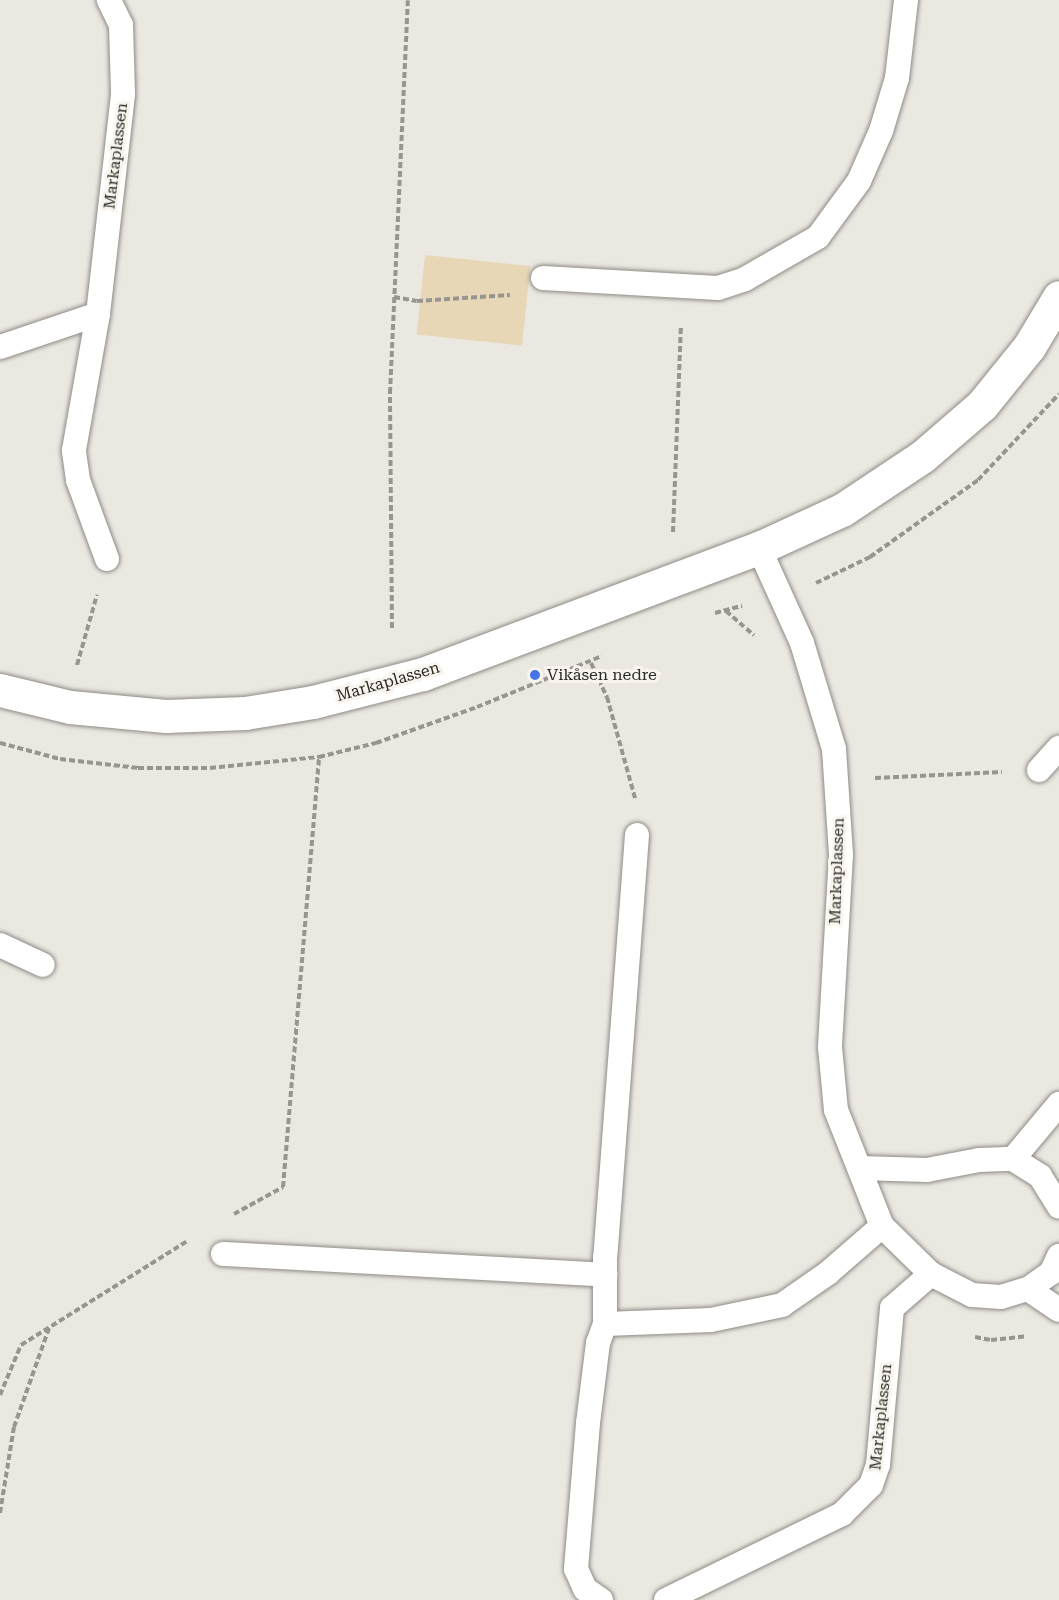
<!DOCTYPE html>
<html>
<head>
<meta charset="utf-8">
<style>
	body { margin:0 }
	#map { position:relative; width:1059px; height:1600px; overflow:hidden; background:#ebe8e1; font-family:"Roboto Serif",serif }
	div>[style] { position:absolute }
	.green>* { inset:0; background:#e8d7b6; transform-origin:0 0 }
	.path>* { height:4px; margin-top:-2px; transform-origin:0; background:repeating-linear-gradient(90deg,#979590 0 6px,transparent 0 9px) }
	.roads { filter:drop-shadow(0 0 2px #8e8b85) drop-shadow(0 0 2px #8e8b85) }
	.lane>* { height:24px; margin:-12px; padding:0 12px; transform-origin:12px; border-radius:12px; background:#fff }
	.secondary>* { height:33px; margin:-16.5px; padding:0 16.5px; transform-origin:16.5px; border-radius:16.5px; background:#fff }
	.dots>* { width:16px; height:16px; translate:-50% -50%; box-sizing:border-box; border:3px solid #f9f5ee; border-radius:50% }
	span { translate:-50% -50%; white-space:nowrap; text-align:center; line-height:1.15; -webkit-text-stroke:6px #f9f5ee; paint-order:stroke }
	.street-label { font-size:16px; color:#2b2a27 }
	.poi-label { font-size:16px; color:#2b2a27 }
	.left { translate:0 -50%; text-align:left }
</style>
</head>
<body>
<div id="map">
	<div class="green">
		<i style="left:425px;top:255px;width:106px;height:80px;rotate:6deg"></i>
	</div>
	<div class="path">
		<i style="left:394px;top:297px;width:23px;rotate:10deg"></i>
		<i style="left:417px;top:301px;width:93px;rotate:-3.7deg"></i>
		<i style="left:673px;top:532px;width:207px;rotate:-87.8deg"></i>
		<i style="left:816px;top:583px;width:60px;rotate:-25.7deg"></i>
		<i style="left:870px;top:557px;width:133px;rotate:-35.5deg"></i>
		<i style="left:978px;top:480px;width:118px;rotate:-46.7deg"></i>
		<i style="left:726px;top:611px;width:37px;rotate:41deg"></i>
		<i style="left:715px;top:613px;width:28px;rotate:-15deg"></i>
		<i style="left:392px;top:628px;width:235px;rotate:-90.5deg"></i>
		<i style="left:390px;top:393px;width:393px;rotate:-87.4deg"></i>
		<i style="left:591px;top:663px;width:38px;rotate:65deg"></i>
		<i style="left:607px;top:697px;width:105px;rotate:74.5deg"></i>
		<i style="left:77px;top:665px;width:73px;rotate:-74.1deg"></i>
		<i style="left:0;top:743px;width:62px;rotate:14.9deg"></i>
		<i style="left:60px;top:759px;width:79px;rotate:6.6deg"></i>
		<i style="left:138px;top:768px;width:72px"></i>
		<i style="left:210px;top:768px;width:110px;rotate:-5.8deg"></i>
		<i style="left:319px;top:757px;width:59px;rotate:-13.8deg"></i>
		<i style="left:376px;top:743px;width:107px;rotate:-19.6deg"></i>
		<i style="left:477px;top:707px;width:135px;rotate:-22.2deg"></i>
		<i style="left:875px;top:778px;width:127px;rotate:-2.7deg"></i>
		<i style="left:234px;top:1214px;width:56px;rotate:-28.9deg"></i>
		<i style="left:283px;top:1187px;width:432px;rotate:-85.2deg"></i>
		<i style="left:975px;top:1337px;width:16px;rotate:11deg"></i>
		<i style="left:991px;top:1340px;width:36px;rotate:-6deg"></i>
		<i style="left:0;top:1395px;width:54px;rotate:-67.2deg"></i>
		<i style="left:21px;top:1345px;width:195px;rotate:-32deg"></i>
		<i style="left:0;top:1513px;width:87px;rotate:-80.8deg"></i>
		<i style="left:14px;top:1427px;width:105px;rotate:-70.5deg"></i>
	</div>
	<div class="roads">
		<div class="lane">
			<i style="left:543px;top:278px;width:175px;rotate:3.3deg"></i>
			<i style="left:718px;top:288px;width:28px;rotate:-18deg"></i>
			<i style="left:745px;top:279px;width:84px;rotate:-29.9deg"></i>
			<i style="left:818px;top:237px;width:69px;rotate:-53.8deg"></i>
			<i style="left:859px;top:181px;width:55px;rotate:-66.3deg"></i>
			<i style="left:881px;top:131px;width:55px;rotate:-73.2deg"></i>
			<i style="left:897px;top:78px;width:79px;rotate:-83.4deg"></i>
			<i style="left:0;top:347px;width:103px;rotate:-18.6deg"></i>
			<i style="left:759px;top:548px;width:104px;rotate:65.6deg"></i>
			<i style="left:802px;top:643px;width:111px;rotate:73.2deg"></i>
			<i style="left:834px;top:749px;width:106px;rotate:86.2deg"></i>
			<i style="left:841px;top:855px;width:192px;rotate:93.3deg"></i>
			<i style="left:830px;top:1047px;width:63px;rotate:84.6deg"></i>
			<i style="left:836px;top:1110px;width:125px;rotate:68.4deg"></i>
			<i style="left:882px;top:1226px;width:69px;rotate:44.4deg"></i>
			<i style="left:931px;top:1274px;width:46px;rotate:27.1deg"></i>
			<i style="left:972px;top:1295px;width:29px;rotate:4deg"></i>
			<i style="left:1001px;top:1297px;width:28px;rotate:-17deg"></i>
			<i style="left:1028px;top:1289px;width:28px;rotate:-35deg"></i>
			<i style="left:1051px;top:1273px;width:19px;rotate:-65deg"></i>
			<i style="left:107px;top:559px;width:84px;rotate:-110.2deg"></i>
			<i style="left:78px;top:480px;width:30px;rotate:-98deg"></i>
			<i style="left:74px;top:450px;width:138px;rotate:-80deg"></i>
			<i style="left:98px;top:314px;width:222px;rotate:-83.5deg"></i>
			<i style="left:123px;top:93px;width:68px;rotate:-91.7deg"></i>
			<i style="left:121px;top:25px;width:28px;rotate:-116deg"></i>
			<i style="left:1039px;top:770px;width:30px;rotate:-48deg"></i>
			<i style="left:637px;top:835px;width:423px;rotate:94.3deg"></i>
			<i style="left:605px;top:1257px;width:67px;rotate:90deg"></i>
			<i style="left:605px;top:1324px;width:106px;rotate:-2.2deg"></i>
			<i style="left:711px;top:1320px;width:73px;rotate:-11.9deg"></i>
			<i style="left:782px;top:1305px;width:56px;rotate:-34.8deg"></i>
			<i style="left:828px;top:1273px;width:72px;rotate:-41deg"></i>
			<i style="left:0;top:945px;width:47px;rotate:24.9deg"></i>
			<i style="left:1013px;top:1159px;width:72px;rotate:-50.1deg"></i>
			<i style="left:860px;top:1168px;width:67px;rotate:1.7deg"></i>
			<i style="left:927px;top:1170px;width:53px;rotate:-10.9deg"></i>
			<i style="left:979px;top:1160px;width:34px;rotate:-2deg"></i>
			<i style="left:1013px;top:1159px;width:32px;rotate:32deg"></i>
			<i style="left:1040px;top:1176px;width:36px;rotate:58deg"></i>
			<i style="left:223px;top:1254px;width:383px;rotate:3.1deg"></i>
			<i style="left:1028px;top:1289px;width:37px;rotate:34deg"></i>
			<i style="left:601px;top:1600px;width:19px;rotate:-145deg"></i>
			<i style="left:585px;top:1589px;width:22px;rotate:-114deg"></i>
			<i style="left:576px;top:1569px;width:146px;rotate:-85.3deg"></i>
			<i style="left:588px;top:1423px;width:81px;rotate:-82.9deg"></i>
			<i style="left:598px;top:1343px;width:20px;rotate:-70deg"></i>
			<i style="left:666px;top:1600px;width:196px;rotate:-26deg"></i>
			<i style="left:842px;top:1514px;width:41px;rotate:-45deg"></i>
			<i style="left:871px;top:1485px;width:21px;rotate:-71deg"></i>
			<i style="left:878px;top:1465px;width:158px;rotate:-84.9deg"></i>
			<i style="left:892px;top:1308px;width:52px;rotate:-41.1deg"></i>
		</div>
		<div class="secondary">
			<i style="left:0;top:690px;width:72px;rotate:13.7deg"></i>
			<i style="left:70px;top:707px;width:96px;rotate:5.4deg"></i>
			<i style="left:166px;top:716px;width:79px;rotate:-2.2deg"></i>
			<i style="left:245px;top:713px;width:69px;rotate:-9.2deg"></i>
			<i style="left:313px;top:702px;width:114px;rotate:-14.3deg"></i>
			<i style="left:423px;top:674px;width:359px;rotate:-20.6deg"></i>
			<i style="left:759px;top:548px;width:91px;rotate:-24.6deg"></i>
			<i style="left:842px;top:510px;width:97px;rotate:-33.7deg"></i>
			<i style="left:923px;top:456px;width:78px;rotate:-40.8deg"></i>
			<i style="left:982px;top:405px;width:75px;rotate:-51deg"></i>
			<i style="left:1029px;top:347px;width:58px;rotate:-59deg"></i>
		</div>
	</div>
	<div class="dots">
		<i style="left:535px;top:675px;background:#4575e6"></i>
	</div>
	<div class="street-label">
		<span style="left:116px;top:156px;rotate:-83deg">Markaplassen</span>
		<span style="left:388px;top:682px;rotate:-16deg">Markaplassen</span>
		<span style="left:837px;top:871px;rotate:-88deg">Markaplassen</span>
		<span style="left:881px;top:1417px;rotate:-84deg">Markaplassen</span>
	</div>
	<div class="poi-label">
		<span class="left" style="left:547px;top:675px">Vikåsen nedre</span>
	</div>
</div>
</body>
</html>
